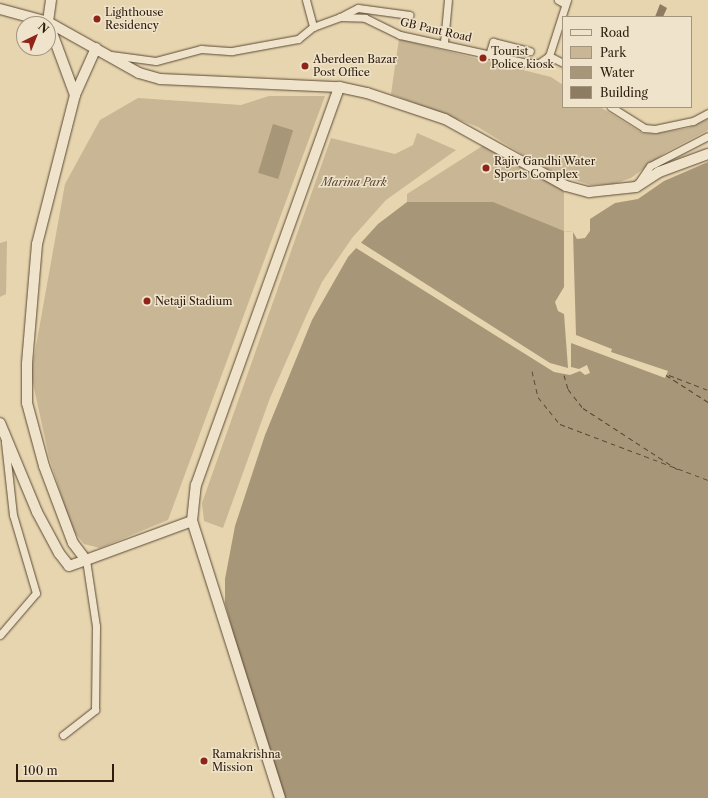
<!DOCTYPE html>
<html>
<head>
<meta charset="utf-8">
<style>
	body { margin:0 }
	#map { position:relative; width:708px; height:798px; overflow:hidden; background:#e7d5af; font-family:"Libre Caslon Text",serif }
	div>[style] { position:absolute }
	.green>* { inset:0; background:#c8b694 }
	.water>* { inset:0; background:#a89678; transform-origin:0 0 }
	.pier>* { inset:0; background:#e7d5af }
	.ferry>* { height:1px; margin-top:-0.5px; transform-origin:0; background:repeating-linear-gradient(90deg,#594733 0 5px,transparent 0 9px) }
	.building>* { inset:0; background:#8e7c62 }
	.roads { filter:drop-shadow(0 0 1px #5c4a36) drop-shadow(0 0 1px #5c4a36) }
	.street>* { height:7px; margin:-3.5px; padding:0 3.5px; transform-origin:3.5px; border-radius:3.5px; background:#efe4cb }
	.secondary>* { height:10px; margin:-5px; padding:0 5px; transform-origin:5px; border-radius:5px; background:#efe4cb }
	.dots>* { width:11px; height:11px; translate:-50% -50%; box-sizing:border-box; border:2px solid #efe4cb; border-radius:50% }
	span { translate:-50% -50%; white-space:nowrap; text-align:center; line-height:1.15; -webkit-text-stroke:3px #efe4cb; paint-order:stroke }
	.poi-label { font-size:11px; color:#2e1c0e }
	.left { translate:0 -50%; text-align:left }
	.street-label { font-size:11px; color:#2e1c0e }
	.park-label { font-size:11px; color:#5c4a36; font-style:italic }
	.legend { position:absolute; left:562px; top:16px; width:130px; height:92px; box-sizing:border-box; background:#efe4cb; border:1px solid #a2947f; margin:0; padding:5px 7px; list-style:none; font-size:12px; color:#2e1c0e }
	.legend li { display:flex; align-items:center; gap:8px; height:20px }
	.legend b { width:20px; border:1px solid #a2947f }
	.north { position:absolute; left:16px; top:16px; width:40px; height:40px; box-sizing:border-box; background:#efe4cb; border:1px solid #a2947f; border-radius:50%; rotate:43deg; font-size:11px; font-weight:700; line-height:16px; text-align:center; color:#2e1c0e }
	.north::after { content:''; display:block; margin:auto; width:14px; height:18px; background:#8f2418; clip-path:polygon(50% 0,100% 100%,50% 72%,0 100%) }
	.scale { position:absolute; left:16px; top:764px; width:98px; height:18px; box-sizing:border-box; border:2px solid #2e1c0e; border-top:0; padding-left:5px; font-size:12px; line-height:14px; white-space:nowrap; color:#2e1c0e; -webkit-text-stroke:3px #efe4cb; paint-order:stroke }
</style>
</head>
<body>
<div id="map">
	<div class="green">
		<i style="clip-path:polygon(399px 39px,551px 77px,563px 85px,563px 107px,600px 107px,642px 133px,654px 134px,688px 128px,708px 119px,708px 130px,666px 152px,631px 178px,614px 184px,590px 185px,553px 173px,478px 127px,391px 94px)"></i>
		<i style="clip-path:polygon(269px 96px,325px 96px,168px 520px,100px 548px,84px 544px,72px 529px,49px 457px,31px 374px,65px 184px,100px 120px,138px 98px,241px 105px)"></i>
		<i style="clip-path:polygon(417px 133px,456px 150px,386px 200px,352px 238px,322px 282px,307px 314px,270px 398px,223px 528px,204px 521px,202px 503px,331px 138px,395px 154px,413px 145px)"></i>
		<i style="clip-path:polygon(484px 145px,564px 190px,564px 231px,480px 202px,407px 202px,407px 194px)"></i>
		<i style="clip-path:polygon(7px 241px,6px 294px,0 297px,0 243px)"></i>
	</div>
	<div class="water">
		<i style="left:273px;top:124px;width:21px;height:51px;rotate:17deg"></i>
		<i style="clip-path:polygon(708px 162px,708px 798px,284px 798px,235px 640px,225px 603px,225px 579px,235px 526px,265px 435px,312px 320px,348px 257px,378px 224px,407px 202px,493px 202px,564px 231px,573px 232px,577px 239px,585px 238px,590px 231px,590px 219px,615px 203px,638px 199px,664px 181px)"></i>
	</div>
	<div class="pier">
		<i style="clip-path:polygon(564px 231px,573px 232px,576px 335px,612px 349px,611px 352px,668px 371px,665px 378px,571px 343px,571px 367px,579px 369px,587px 365px,590px 373px,585px 375px,580px 371px,570px 375px,554px 372px,356px 248px,360px 242px,550px 363px,568px 368px,564px 314px,558px 311px,555px 302px,564px 287px)"></i>
	</div>
	<div class="ferry">
		<i style="left:532px;top:371px;width:27px;rotate:77deg"></i>
		<i style="left:538px;top:397px;width:35px;rotate:51deg"></i>
		<i style="left:560px;top:424px;width:158px;rotate:20.7deg"></i>
		<i style="left:564px;top:375px;width:15px;rotate:74deg"></i>
		<i style="left:568px;top:389px;width:24px;rotate:52deg"></i>
		<i style="left:583px;top:408px;width:116px;rotate:33deg"></i>
		<i style="left:666px;top:375px;width:50px;rotate:32.7deg"></i>
		<i style="left:669px;top:375px;width:42px;rotate:21deg"></i>
	</div>
	<div class="building">
		<i style="clip-path:polygon(660px 4px,667px 8px,663px 17px,655px 17px)"></i>
	</div>
	<div class="roads">
		<div class="street">
			<i style="left:306px;top:0;width:28px;rotate:75deg"></i>
			<i style="left:558px;top:0;width:8px;rotate:30deg"></i>
			<i style="left:340px;top:17px;width:20px;rotate:-27deg"></i>
			<i style="left:358px;top:8px;width:52px;rotate:7.7deg"></i>
			<i style="left:444px;top:42px;width:42px;rotate:-84.6deg"></i>
			<i style="left:111px;top:55px;width:45px;rotate:7.6deg"></i>
			<i style="left:156px;top:61px;width:47px;rotate:-14.9deg"></i>
			<i style="left:201px;top:49px;width:31px;rotate:4deg"></i>
			<i style="left:232px;top:51px;width:67px;rotate:-10.3deg"></i>
			<i style="left:298px;top:39px;width:19px;rotate:-39deg"></i>
			<i style="left:313px;top:27px;width:29px;rotate:-20deg"></i>
			<i style="left:340px;top:17px;width:25px;rotate:2deg"></i>
			<i style="left:365px;top:18px;width:39px;rotate:26deg"></i>
			<i style="left:400px;top:35px;width:130px;rotate:12.4deg"></i>
			<i style="left:527px;top:63px;width:12px"></i>
			<i style="left:539px;top:63px;width:12px;rotate:-35deg"></i>
			<i style="left:489px;top:55px;width:14px;rotate:-73deg"></i>
			<i style="left:493px;top:42px;width:38px;rotate:14deg"></i>
			<i style="left:563px;top:63px;width:16px;rotate:-153deg"></i>
			<i style="left:549px;top:56px;width:59px;rotate:-72.2deg"></i>
			<i style="left:611px;top:107px;width:39px;rotate:32deg"></i>
			<i style="left:644px;top:128px;width:11px;rotate:5deg"></i>
			<i style="left:655px;top:129px;width:39px;rotate:-12deg"></i>
			<i style="left:693px;top:121px;width:17px;rotate:-28deg"></i>
			<i style="left:637px;top:185px;width:23px;rotate:-56deg"></i>
			<i style="left:650px;top:166px;width:65px;rotate:-27.3deg"></i>
			<i style="left:0;top:635px;width:55px;rotate:-49.4deg"></i>
			<i style="left:36px;top:593px;width:81px;rotate:-106.4deg"></i>
			<i style="left:13px;top:515px;width:73px;rotate:-96.3deg"></i>
			<i style="left:63px;top:735px;width:41px;rotate:-38deg"></i>
			<i style="left:95px;top:710px;width:84px;rotate:-89.3deg"></i>
			<i style="left:96px;top:626px;width:67px;rotate:-98.6deg"></i>
		</div>
		<div class="secondary">
			<i style="left:51px;top:0;width:22px;rotate:98deg"></i>
			<i style="left:48px;top:22px;width:78px;rotate:69.7deg"></i>
			<i style="left:0;top:9px;width:50px;rotate:15.2deg"></i>
			<i style="left:48px;top:22px;width:104px;rotate:29.3deg"></i>
			<i style="left:139px;top:73px;width:22px;rotate:16deg"></i>
			<i style="left:160px;top:79px;width:179px;rotate:2.6deg"></i>
			<i style="left:339px;top:87px;width:29px;rotate:12deg"></i>
			<i style="left:367px;top:93px;width:82px;rotate:18.4deg"></i>
			<i style="left:445px;top:119px;width:138px;rotate:29deg"></i>
			<i style="left:566px;top:186px;width:24px;rotate:15deg"></i>
			<i style="left:589px;top:192px;width:47px;rotate:-6.1deg"></i>
			<i style="left:636px;top:187px;width:27px;rotate:-33deg"></i>
			<i style="left:659px;top:172px;width:52px;rotate:-20.2deg"></i>
			<i style="left:96px;top:48px;width:51px;rotate:114.1deg"></i>
			<i style="left:75px;top:95px;width:154px;rotate:104.3deg"></i>
			<i style="left:37px;top:244px;width:120px;rotate:94.8deg"></i>
			<i style="left:27px;top:364px;width:39px;rotate:90deg"></i>
			<i style="left:27px;top:403px;width:65px;rotate:74.9deg"></i>
			<i style="left:44px;top:466px;width:82px;rotate:69.4deg"></i>
			<i style="left:73px;top:543px;width:21px;rotate:53deg"></i>
			<i style="left:86px;top:560px;width:113px;rotate:-20.2deg"></i>
			<i style="left:0;top:423px;width:96px;rotate:67.4deg"></i>
			<i style="left:37px;top:512px;width:47px;rotate:61.8deg"></i>
			<i style="left:59px;top:553px;width:16px;rotate:52deg"></i>
			<i style="left:69px;top:566px;width:18px;rotate:-19deg"></i>
			<i style="left:280px;top:798px;width:291px;rotate:-107.6deg"></i>
			<i style="left:192px;top:521px;width:36px;rotate:-84deg"></i>
			<i style="left:196px;top:485px;width:423px;rotate:-70.2deg"></i>
		</div>
	</div>
	<div class="dots">
		<i style="left:97px;top:19px;background:#8f2418"></i>
		<i style="left:483px;top:58px;background:#8f2418"></i>
		<i style="left:305px;top:66px;background:#8f2418"></i>
		<i style="left:486px;top:168px;background:#8f2418"></i>
		<i style="left:147px;top:301px;background:#8f2418"></i>
		<i style="left:204px;top:761px;background:#8f2418"></i>
	</div>
	<div class="poi-label">
		<span class="left" style="left:105px;top:19px">Lighthouse<br>Residency</span>
		<span class="left" style="left:491px;top:58px">Tourist<br>Police kiosk</span>
		<span class="left" style="left:313px;top:66px">Aberdeen Bazar<br>Post Office</span>
		<span class="left" style="left:494px;top:168px">Rajiv Gandhi Water<br>Sports Complex</span>
		<span class="left" style="left:155px;top:301px">Netaji Stadium</span>
		<span class="left" style="left:212px;top:761px">Ramakrishna<br>Mission</span>
	</div>
	<div class="street-label">
		<span style="left:436px;top:30px;rotate:13deg">GB Pant Road</span>
	</div>
	<div class="park-label">
		<span style="left:354px;top:182px">Marina Park</span>
	</div>
	<ul class="legend">
	<li><b style="height:5px;background:#efe4cb"></b>Road</li>
	<li><b style="height:11px;background:#c8b694"></b>Park</li>
	<li><b style="height:11px;background:#a89678"></b>Water</li>
	<li><b style="height:11px;background:#8e7c62"></b>Building</li>
	</ul>
	<div class="north">N</div>
	<div class="scale">100 m</div>
</div>
</body>
</html>
